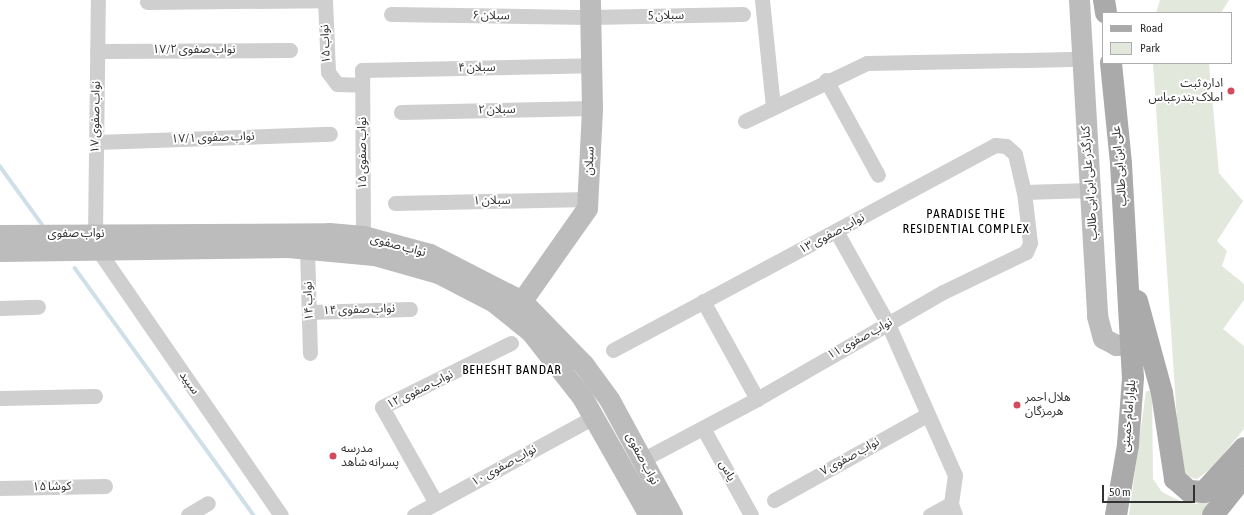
<!DOCTYPE html>
<html>
<head>
<meta charset="utf-8">
<style>
	body { margin:0 }
	#map { position:relative; width:1244px; height:515px; overflow:hidden; background:#fff; font-family:"Asap Condensed","Noto Sans Arabic",sans-serif }
	div>[style] { position:absolute }
	.green>* { inset:0; background:#e2e8dc }
	.stream>* { height:3.5px; margin:-1.75px; padding:0 1.75px; transform-origin:1.75px; border-radius:1.75px; background:#cedfe8 }
	.street>* { height:15px; margin:-7.5px; padding:0 7.5px; transform-origin:7.5px; border-radius:7.5px; background:#cfcfcf }
	.secondary>* { height:21px; margin:-10.5px; padding:0 10.5px; transform-origin:10.5px; border-radius:10.5px; background:#bcbcbc }
	.primary>* { height:22px; margin:-11px; padding:0 11px; transform-origin:11px; border-radius:11px; background:#aaa }
	.dots>* { width:11px; height:11px; translate:-50% -50%; box-sizing:border-box; border:2px solid #fff; border-radius:50% }
	span { translate:-50% -50%; white-space:nowrap; text-align:center; line-height:1.15; -webkit-text-stroke:4px #fff; paint-order:stroke }
	.street-label { font-size:12px; color:#323232 }
	.poi-label { font-size:12px; color:#323232 }
	.right { translate:-100% -50%; text-align:right }
	.left { translate:0 -50%; text-align:left }
	.neighbourhood-label { font-size:13px; color:#000; letter-spacing:1px }
	.legend { position:absolute; left:1102px; top:12px; width:130px; height:52px; box-sizing:border-box; background:#fff; border:1px solid #adadad; margin:0; padding:5px 7px; list-style:none; font-size:12px; color:#323232 }
	.legend li { display:flex; align-items:center; gap:8px; height:20px }
	.legend b { width:20px; border:1px solid #adadad }
	.scale { position:absolute; left:1102px; top:485px; width:93px; height:18px; box-sizing:border-box; border:2px solid #323232; border-top:0; padding-left:5px; font-size:12px; line-height:14px; white-space:nowrap; color:#323232; -webkit-text-stroke:3px #fff; paint-order:stroke }
</style>
</head>
<body>
<div id="map">
	<div class="green">
		<i style="clip-path:polygon(1160px 0,1229px 0,1221px 13px,1156px 13px)"></i>
		<i style="clip-path:polygon(1153px 63px,1209px 63px,1219px 173px,1243px 201px,1217px 241px,1227px 251px,1222px 266px,1244px 284px,1244px 300px,1223px 329px,1244px 346px,1244px 429px,1212px 468px,1197px 479px,1184px 476px,1178px 435px)"></i>
		<i style="clip-path:polygon(1146px 391px,1152px 391px,1153px 479px,1162px 492px,1182px 502px,1197px 504px,1234px 474px,1203px 515px,1129px 515px)"></i>
	</div>
	<div class="stream">
		<i style="left:0;top:166px;width:72px;rotate:54.1deg"></i>
		<i style="left:75px;top:268px;width:305px;rotate:54.1deg"></i>
	</div>
	<div class="street">
		<i style="left:325px;top:0;width:72px;rotate:87.6deg"></i>
		<i style="left:328px;top:72px;width:15px;rotate:53deg"></i>
		<i style="left:337px;top:84px;width:25px;rotate:2deg"></i>
		<i style="left:762px;top:0;width:108px;rotate:84.1deg"></i>
		<i style="left:147px;top:2px;width:178px;rotate:-0.6deg"></i>
		<i style="left:391px;top:14px;width:199px;rotate:0.9deg"></i>
		<i style="left:590px;top:17px;width:153px;rotate:-1.1deg"></i>
		<i style="left:97px;top:51px;width:193px;rotate:-0.3deg"></i>
		<i style="left:826px;top:80px;width:108px;rotate:61.3deg"></i>
		<i style="left:401px;top:112px;width:191px;rotate:-1.2deg"></i>
		<i style="left:745px;top:121px;width:135px;rotate:-25.4deg"></i>
		<i style="left:867px;top:63px;width:215px;rotate:-1.1deg"></i>
		<i style="left:96px;top:142px;width:234px;rotate:-2deg"></i>
		<i style="left:1024px;top:192px;width:66px;rotate:-1.7deg"></i>
		<i style="left:395px;top:203px;width:193px;rotate:-1.2deg"></i>
		<i style="left:836px;top:231px;width:107px;rotate:60.8deg"></i>
		<i style="left:888px;top:324px;width:165px;rotate:66.1deg"></i>
		<i style="left:955px;top:475px;width:29px;rotate:98deg"></i>
		<i style="left:951px;top:504px;width:12px;rotate:70deg"></i>
		<i style="left:95px;top:234px;width:234px;rotate:-89.3deg"></i>
		<i style="left:363px;top:236px;width:166px;rotate:-90.3deg"></i>
		<i style="left:362px;top:70px;width:230px;rotate:-1.2deg"></i>
		<i style="left:307px;top:248px;width:105px;rotate:88.4deg"></i>
		<i style="left:98px;top:250px;width:322px;rotate:55.4deg"></i>
		<i style="left:703px;top:301px;width:112px;rotate:61.1deg"></i>
		<i style="left:0;top:308px;width:38px;rotate:-2deg"></i>
		<i style="left:309px;top:312px;width:101px;rotate:-1.7deg"></i>
		<i style="left:613px;top:350px;width:434px;rotate:-28.2deg"></i>
		<i style="left:995px;top:145px;width:11px;rotate:5deg"></i>
		<i style="left:1006px;top:146px;width:12px;rotate:42deg"></i>
		<i style="left:1015px;top:154px;width:39px;rotate:77deg"></i>
		<i style="left:1024px;top:192px;width:51px;rotate:83.3deg"></i>
		<i style="left:1030px;top:243px;width:10px;rotate:114deg"></i>
		<i style="left:1026px;top:252px;width:92px;rotate:154.3deg"></i>
		<i style="left:943px;top:292px;width:215px;rotate:150.1deg"></i>
		<i style="left:757px;top:399px;width:130px;rotate:152.1deg"></i>
		<i style="left:0;top:398px;width:95px;rotate:-1.2deg"></i>
		<i style="left:703px;top:428px;width:99px;rotate:61.1deg"></i>
		<i style="left:0;top:488px;width:105px;rotate:-1.1deg"></i>
		<i style="left:774px;top:500px;width:175px;rotate:-29.1deg"></i>
		<i style="left:436px;top:503px;width:110px;rotate:-119.4deg"></i>
		<i style="left:382px;top:407px;width:144px;rotate:-26.4deg"></i>
		<i style="left:188px;top:515px;width:23px;rotate:-31deg"></i>
		<i style="left:414px;top:515px;width:205px;rotate:-28.6deg"></i>
		<i style="left:930px;top:515px;width:24px;rotate:-28deg"></i>
	</div>
	<div class="secondary">
		<i style="left:1079px;top:0;width:317px;rotate:86.7deg"></i>
		<i style="left:1097px;top:316px;width:23px;rotate:75deg"></i>
		<i style="left:1103px;top:338px;width:15px;rotate:28deg"></i>
		<i style="left:1116px;top:345px;width:14px;rotate:-4deg"></i>
		<i style="left:0;top:235px;width:329px;rotate:-0.3deg"></i>
		<i style="left:329px;top:233px;width:34px;rotate:5deg"></i>
		<i style="left:363px;top:236px;width:69px;rotate:15deg"></i>
		<i style="left:430px;top:254px;width:103px;rotate:27.1deg"></i>
		<i style="left:522px;top:301px;width:89px;rotate:45.9deg"></i>
		<i style="left:584px;top:365px;width:42px;rotate:53.7deg"></i>
		<i style="left:609px;top:399px;width:132px;rotate:61.5deg"></i>
		<i style="left:0;top:251px;width:288px;rotate:-0.8deg"></i>
		<i style="left:288px;top:247px;width:86px;rotate:5.3deg"></i>
		<i style="left:374px;top:255px;width:66px;rotate:15.7deg"></i>
		<i style="left:438px;top:273px;width:63px;rotate:27.4deg"></i>
		<i style="left:494px;top:302px;width:48px;rotate:39deg"></i>
		<i style="left:531px;top:332px;width:83px;rotate:51.9deg"></i>
		<i style="left:582px;top:397px;width:136px;rotate:60.4deg"></i>
		<i style="left:514px;top:312px;width:127px;rotate:-54.9deg"></i>
		<i style="left:587px;top:208px;width:100px;rotate:-87.1deg"></i>
		<i style="left:592px;top:108px;width:108px;rotate:-91.1deg"></i>
	</div>
	<div class="primary">
		<i style="left:1104px;top:0;width:13px;rotate:81deg"></i>
		<i style="left:1111px;top:63px;width:101px;rotate:84.3deg"></i>
		<i style="left:1121px;top:164px;width:214px;rotate:86.8deg"></i>
		<i style="left:1133px;top:378px;width:67px;rotate:94.3deg"></i>
		<i style="left:1128px;top:445px;width:71px;rotate:99.7deg"></i>
		<i style="left:1137px;top:301px;width:95px;rotate:74.8deg"></i>
		<i style="left:1162px;top:393px;width:87px;rotate:81.4deg"></i>
		<i style="left:1175px;top:479px;width:18px;rotate:41deg"></i>
		<i style="left:1189px;top:491px;width:15px;rotate:4deg"></i>
		<i style="left:1204px;top:492px;width:59px;rotate:-47.7deg"></i>
		<i style="left:1213px;top:515px;width:50px;rotate:-51.5deg"></i>
	</div>
	<div class="dots">
		<i style="left:1231px;top:91px;background:#d24b5c"></i>
		<i style="left:1017px;top:405px;background:#d24b5c"></i>
		<i style="left:333px;top:456px;background:#d24b5c"></i>
	</div>
	<div class="street-label">
		<span style="left:491px;top:16px;rotate:1deg">سبلان ۶</span>
		<span style="left:666px;top:16px;rotate:-1deg">سبلان 5</span>
		<span style="left:326px;top:44px;rotate:-93deg">نواب ۱۵</span>
		<span style="left:194px;top:50px">نواب صفوی ۱۷/۲</span>
		<span style="left:477px;top:68px;rotate:-1deg">سبلان ۴</span>
		<span style="left:497px;top:110px;rotate:-1deg">سبلان ۲</span>
		<span style="left:96px;top:117px;rotate:-89deg">نواب صفوی ۱۷</span>
		<span style="left:213px;top:138px;rotate:-2deg">نواب صفوی ۱۷/۱</span>
		<span style="left:363px;top:153px;rotate:-90deg">نواب صفوی ۱۵</span>
		<span style="left:590px;top:161px;rotate:-87deg">سبلان</span>
		<span style="left:1120px;top:166px;rotate:-95deg">علی ابن ابی طالب</span>
		<span style="left:1090px;top:183px;rotate:-94deg">کنارگذر علی ابن ابی طالب</span>
		<span style="left:492px;top:201px;rotate:-1deg">سبلان ۱</span>
		<span style="left:76px;top:234px">نواب صفوی</span>
		<span style="left:832px;top:234px;rotate:-28deg">نواب صفوی ۱۳</span>
		<span style="left:398px;top:246px;rotate:15deg">نواب صفوی</span>
		<span style="left:309px;top:301px;rotate:-92deg">نواب ۱۴</span>
		<span style="left:359px;top:310px;rotate:-2deg">نواب صفوی ۱۴</span>
		<span style="left:860px;top:339px;rotate:-29deg">نواب صفوی ۱۱</span>
		<span style="left:189px;top:383px;rotate:55deg">سپید</span>
		<span style="left:420px;top:390px;rotate:-26deg">نواب صفوی ۱۲</span>
		<span style="left:1129px;top:416px;rotate:-85deg">بلوار امام خمینی</span>
		<span style="left:850px;top:457px;rotate:-29deg">نواب صفوی ۷</span>
		<span style="left:642px;top:459px;rotate:62deg">نواب صفوی</span>
		<span style="left:504px;top:466px;rotate:-29deg">نواب صفوی ۱۰</span>
		<span style="left:727px;top:471px;rotate:61deg">یاس</span>
		<span style="left:52px;top:487px;rotate:-1deg">کوشا ۱۵</span>
	</div>
	<div class="poi-label">
		<span class="right" style="left:1223px;top:91px">اداره ثبت<br>املاک بندرعباس</span>
		<span class="left" style="left:1025px;top:405px">هلال احمر<br>هرمزگان</span>
		<span class="left" style="left:341px;top:456px">مدرسه<br>پسرانه شاهد</span>
	</div>
	<div class="neighbourhood-label">
		<span style="left:966px;top:222px">PARADISE THE<br>RESIDENTIAL COMPLEX</span>
		<span style="left:512px;top:370px">BEHESHT BANDAR</span>
	</div>
	<ul class="legend">
	<li><b style="height:5px;background:#aaa"></b>Road</li>
	<li><b style="height:11px;background:#e2e8dc"></b>Park</li>
	</ul>
	<div class="scale">50 m</div>
</div>
</body>
</html>
